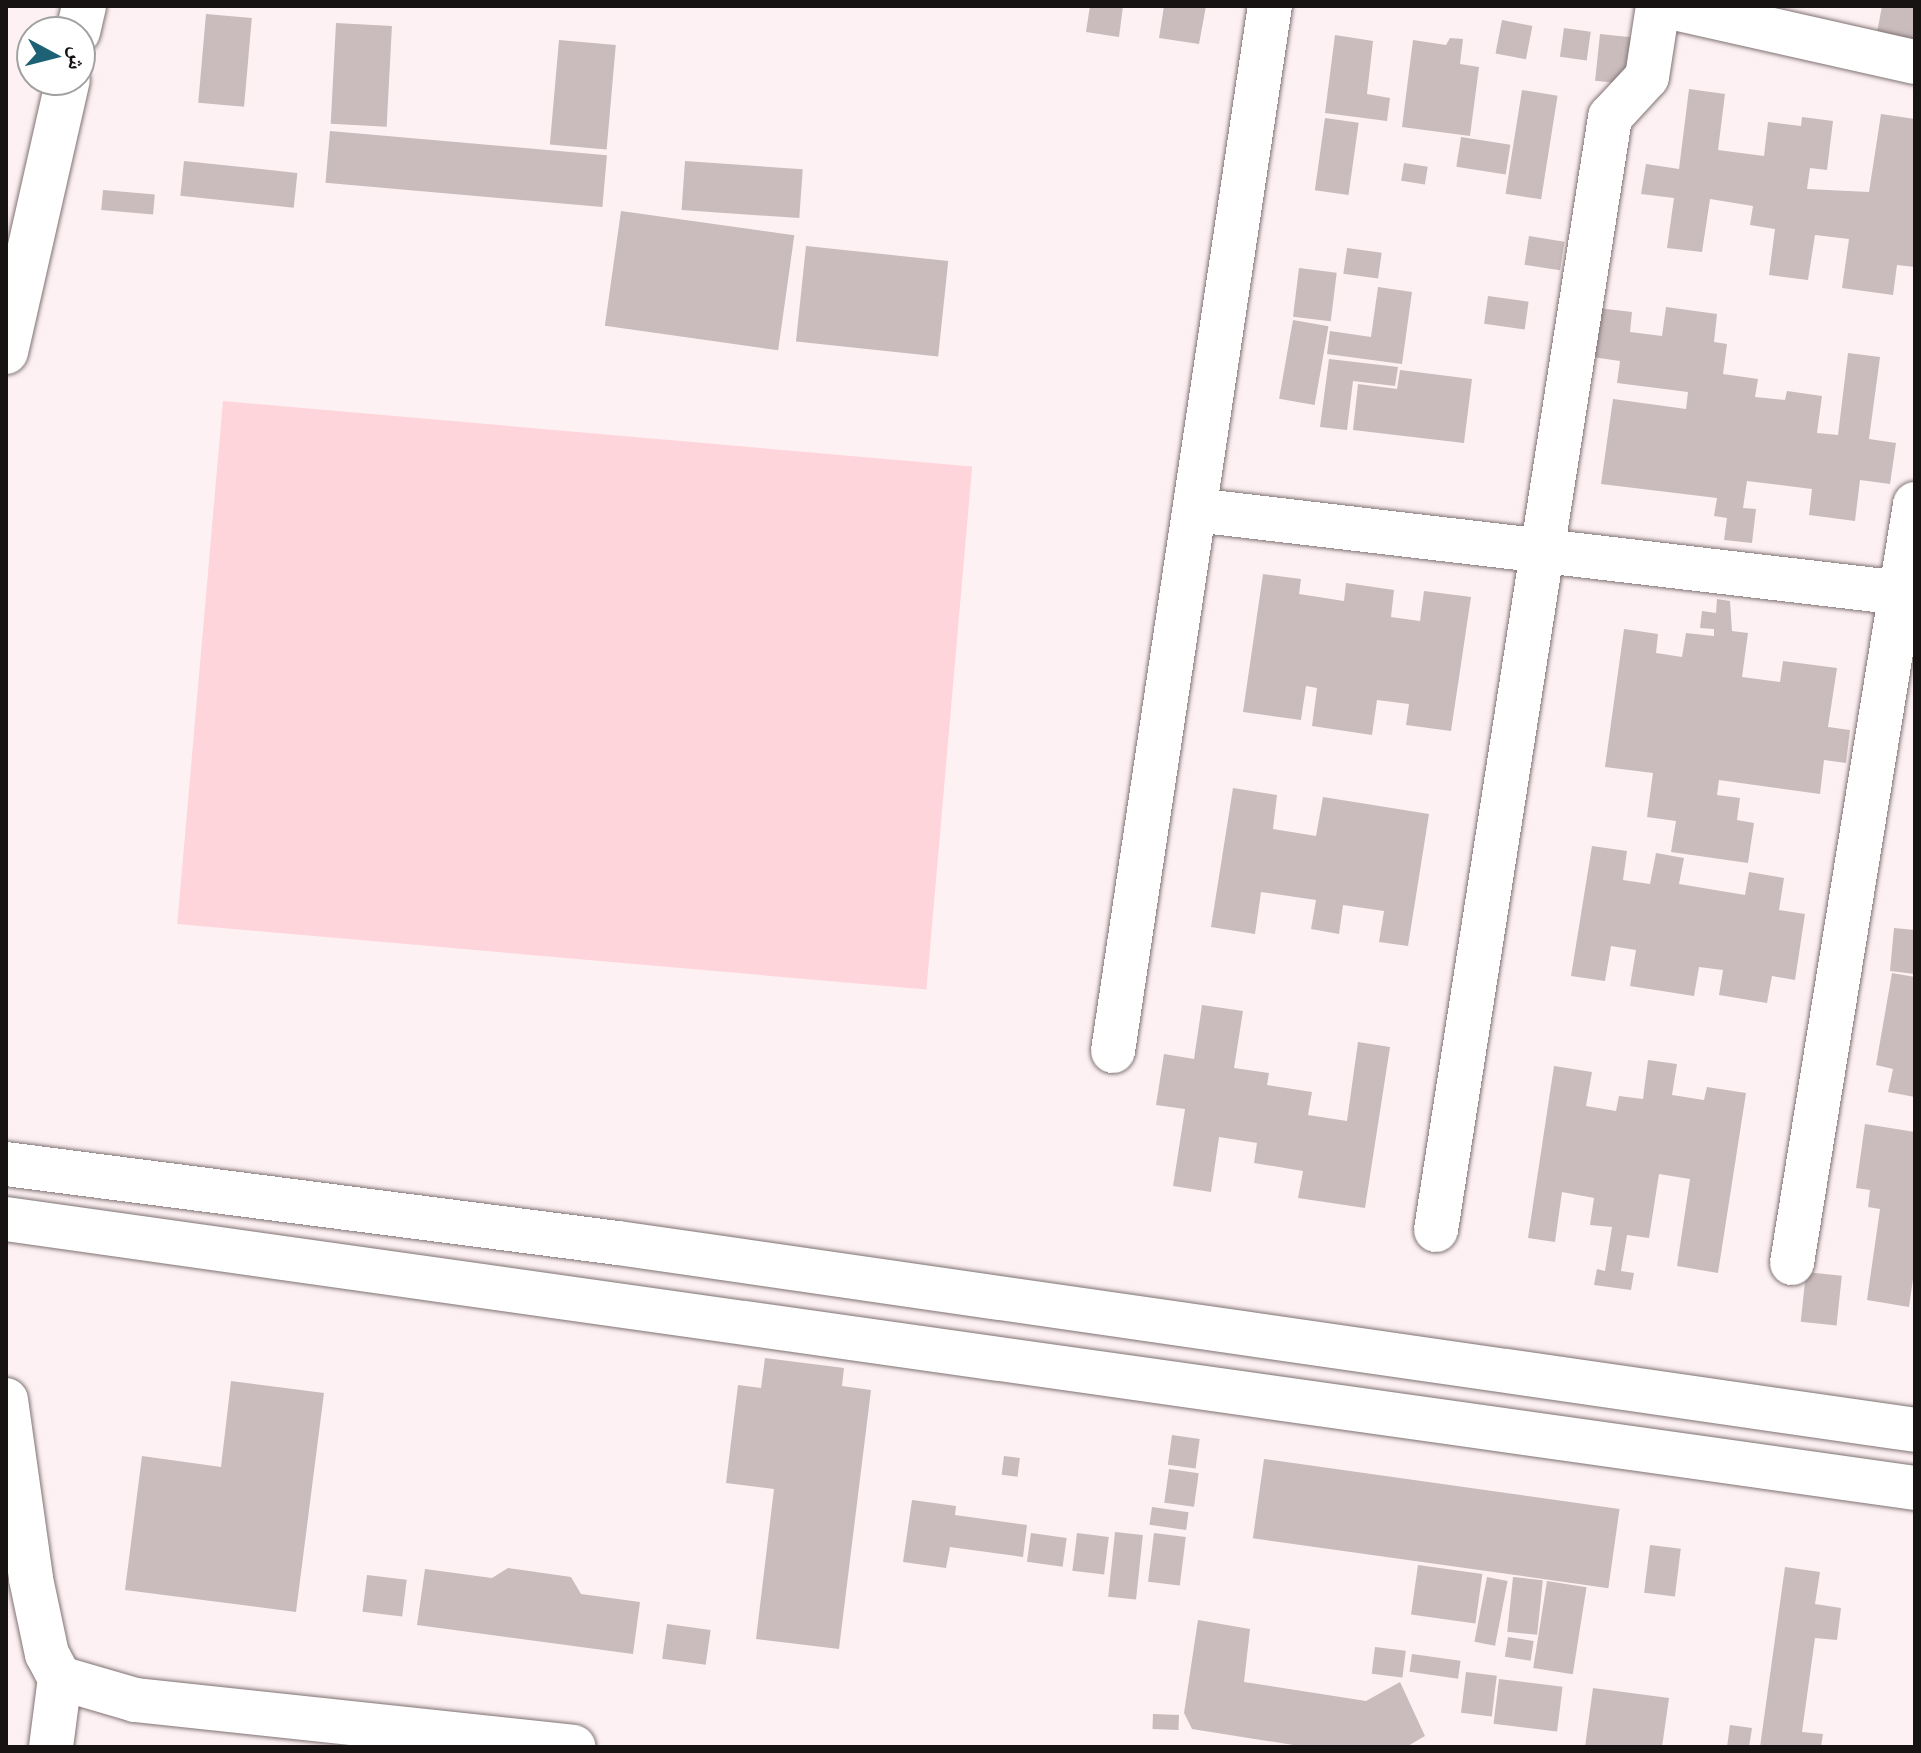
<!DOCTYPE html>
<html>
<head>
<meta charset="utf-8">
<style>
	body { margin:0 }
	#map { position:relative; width:1921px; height:1753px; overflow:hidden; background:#fef1f3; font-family:Mulish,"Noto Naskh Arabic",sans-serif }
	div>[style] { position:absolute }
	.green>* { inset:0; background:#fed5da; transform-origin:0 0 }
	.building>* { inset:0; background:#cabcbd; transform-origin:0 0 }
	.roads { filter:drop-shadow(0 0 2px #7f7273) drop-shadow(0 0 2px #7f7273) }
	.minor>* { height:44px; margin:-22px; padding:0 22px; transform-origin:22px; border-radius:22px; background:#fff }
	.secondary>* { height:44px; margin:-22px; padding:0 22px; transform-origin:22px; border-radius:22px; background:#fff }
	span { translate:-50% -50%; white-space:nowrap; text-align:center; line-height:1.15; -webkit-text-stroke:6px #fff; paint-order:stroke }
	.frame { position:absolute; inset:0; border:8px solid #171313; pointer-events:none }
	.north { position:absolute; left:16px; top:16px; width:80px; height:80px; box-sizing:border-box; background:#fff; border:2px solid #a2a1a1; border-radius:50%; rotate:97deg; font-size:22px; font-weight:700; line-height:32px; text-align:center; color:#171313 }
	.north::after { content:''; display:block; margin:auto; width:28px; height:36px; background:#1d6174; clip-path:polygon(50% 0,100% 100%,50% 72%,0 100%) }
</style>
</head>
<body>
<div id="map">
	<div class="green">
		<i style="left:223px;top:401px;width:752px;height:525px;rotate:5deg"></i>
	</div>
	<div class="building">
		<i style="clip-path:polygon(1090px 6px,1123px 6px,1119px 37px,1086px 32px)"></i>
		<i style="clip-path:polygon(1164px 6px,1206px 6px,1199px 44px,1159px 38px)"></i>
		<i style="clip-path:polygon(1882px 6px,1915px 6px,1914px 45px,1876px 38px)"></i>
		<i style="left:206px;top:14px;width:46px;height:89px;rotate:5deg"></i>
		<i style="left:1502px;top:20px;width:31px;height:34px;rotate:11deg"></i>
		<i style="left:336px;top:23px;width:56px;height:101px;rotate:3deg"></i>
		<i style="left:1564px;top:28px;width:27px;height:29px;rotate:8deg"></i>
		<i style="left:1600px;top:34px;width:31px;height:47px;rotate:6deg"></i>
		<i style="clip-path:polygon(1335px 35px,1373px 41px,1367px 94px,1390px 98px,1387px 121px,1325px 113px)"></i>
		<i style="clip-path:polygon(1450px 38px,1463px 39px,1460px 64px,1479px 67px,1470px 136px,1402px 127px,1413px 40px,1446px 45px)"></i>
		<i style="left:559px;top:40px;width:57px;height:105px;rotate:5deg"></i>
		<i style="clip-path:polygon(1689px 89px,1725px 94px,1718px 150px,1764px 156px,1768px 122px,1801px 126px,1802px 117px,1833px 121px,1827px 170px,1810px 168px,1807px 189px,1869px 192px,1881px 114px,1915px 119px,1915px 267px,1897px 265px,1893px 295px,1842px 288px,1849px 239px,1815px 235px,1808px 280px,1769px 275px,1775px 229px,1750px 225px,1753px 206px,1710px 199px,1702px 252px,1667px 248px,1674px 198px,1641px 194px,1646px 164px,1679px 169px)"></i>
		<i style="left:1522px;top:90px;width:36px;height:105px;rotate:9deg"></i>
		<i style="left:1325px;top:118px;width:34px;height:73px;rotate:8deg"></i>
		<i style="left:330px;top:131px;width:278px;height:52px;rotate:5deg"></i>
		<i style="left:1461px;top:137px;width:50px;height:30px;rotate:9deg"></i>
		<i style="left:184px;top:161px;width:114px;height:35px;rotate:6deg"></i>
		<i style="left:685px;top:161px;width:118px;height:49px;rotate:4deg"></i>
		<i style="left:1404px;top:163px;width:24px;height:18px;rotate:9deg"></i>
		<i style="left:103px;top:190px;width:52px;height:20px;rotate:5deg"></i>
		<i style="left:621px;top:211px;width:175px;height:116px;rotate:8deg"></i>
		<i style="left:1529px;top:236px;width:36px;height:29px;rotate:9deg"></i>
		<i style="left:806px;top:246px;width:143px;height:96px;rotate:6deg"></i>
		<i style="left:1347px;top:248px;width:35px;height:26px;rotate:8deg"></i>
		<i style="left:1299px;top:268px;width:38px;height:49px;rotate:7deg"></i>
		<i style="clip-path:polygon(1378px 287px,1412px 292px,1402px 364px,1327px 354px,1330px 331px,1371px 337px)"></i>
		<i style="left:1488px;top:296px;width:41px;height:28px;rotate:8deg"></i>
		<i style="clip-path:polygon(1666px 307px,1717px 314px,1714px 342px,1727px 344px,1723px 374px,1758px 379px,1755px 397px,1785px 400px,1787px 391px,1822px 396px,1817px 433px,1838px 435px,1848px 353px,1880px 357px,1869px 439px,1896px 443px,1890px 484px,1860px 480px,1855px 521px,1809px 515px,1812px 489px,1747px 481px,1743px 508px,1756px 509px,1752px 543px,1724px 540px,1727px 518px,1714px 516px,1717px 498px,1601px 484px,1613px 399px,1686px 409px,1688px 392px,1617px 383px,1620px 361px,1592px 357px,1598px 308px,1632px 312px,1630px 332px,1662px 336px)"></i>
		<i style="left:1293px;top:320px;width:36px;height:80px;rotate:10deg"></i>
		<i style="clip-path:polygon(1329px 359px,1398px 367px,1395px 386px,1353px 381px,1347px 430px,1320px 427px)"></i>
		<i style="clip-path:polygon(1400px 370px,1472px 379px,1464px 443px,1353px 430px,1358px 384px,1397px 389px)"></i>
		<i style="clip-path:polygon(1263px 574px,1301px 579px,1299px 594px,1344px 601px,1346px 583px,1394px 590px,1391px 617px,1420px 621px,1424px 591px,1471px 597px,1451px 731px,1406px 725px,1409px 704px,1377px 700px,1372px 735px,1312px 726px,1317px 688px,1306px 686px,1301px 720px,1243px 712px)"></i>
		<i style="clip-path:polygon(1717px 599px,1730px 601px,1732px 631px,1748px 633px,1742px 677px,1780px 682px,1783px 661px,1837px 668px,1828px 727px,1850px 730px,1846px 763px,1824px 760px,1820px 794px,1719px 780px,1717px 795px,1740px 798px,1737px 820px,1754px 823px,1748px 863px,1671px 852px,1676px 821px,1647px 817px,1653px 773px,1605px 767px,1624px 629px,1658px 634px,1656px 653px,1682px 657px,1686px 633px,1714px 636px,1714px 629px,1700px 628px,1702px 611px,1716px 613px)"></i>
		<i style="clip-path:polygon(1233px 788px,1277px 795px,1273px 829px,1316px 836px,1323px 797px,1429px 814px,1408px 946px,1379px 942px,1384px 911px,1343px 905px,1339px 934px,1311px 929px,1316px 900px,1261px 892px,1255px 934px,1211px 927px)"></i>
		<i style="clip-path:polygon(1592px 846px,1627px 851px,1623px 880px,1650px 884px,1656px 853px,1684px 858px,1679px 884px,1745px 895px,1749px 872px,1784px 878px,1779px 910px,1805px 914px,1795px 980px,1772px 976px,1767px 1003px,1719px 995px,1723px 970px,1699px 967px,1694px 996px,1630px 986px,1636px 950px,1611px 946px,1605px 981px,1571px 976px)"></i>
		<i style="clip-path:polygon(1894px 928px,1915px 930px,1915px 974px,1890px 971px)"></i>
		<i style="clip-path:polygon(1892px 973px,1915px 977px,1915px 1097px,1888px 1092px,1893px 1069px,1876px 1065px)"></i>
		<i style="clip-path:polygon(1202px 1005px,1243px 1011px,1234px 1068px,1269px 1073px,1267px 1085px,1312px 1092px,1308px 1115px,1347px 1121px,1358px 1042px,1390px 1047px,1365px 1208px,1298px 1198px,1303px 1171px,1254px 1163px,1257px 1143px,1219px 1137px,1211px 1192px,1173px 1186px,1185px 1109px,1156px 1105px,1164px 1054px,1194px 1059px)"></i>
		<i style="clip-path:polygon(1648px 1060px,1677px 1064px,1672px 1095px,1704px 1100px,1707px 1087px,1746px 1093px,1718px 1273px,1677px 1266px,1690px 1179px,1659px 1174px,1649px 1238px,1627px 1235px,1621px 1271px,1634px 1273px,1631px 1290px,1594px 1285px,1597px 1269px,1605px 1271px,1612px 1227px,1590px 1225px,1594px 1198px,1562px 1192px,1555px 1242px,1528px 1238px,1554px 1066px,1592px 1072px,1586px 1106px,1616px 1111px,1619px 1096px,1643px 1099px)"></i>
		<i style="clip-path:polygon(1865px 1124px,1915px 1132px,1915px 1265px,1909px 1307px,1867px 1300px,1880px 1209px,1868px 1207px,1870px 1190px,1856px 1188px)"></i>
		<i style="left:1806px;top:1272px;width:36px;height:50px;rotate:6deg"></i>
		<i style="clip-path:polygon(765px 1358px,844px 1368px,842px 1386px,871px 1390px,839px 1649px,756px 1639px,774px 1489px,726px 1483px,738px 1385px,761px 1388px)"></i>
		<i style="clip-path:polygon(231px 1381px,324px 1393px,296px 1612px,125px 1590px,142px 1456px,221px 1467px)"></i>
		<i style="left:1172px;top:1435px;width:28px;height:30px;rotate:8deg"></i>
		<i style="left:1004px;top:1456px;width:16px;height:19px;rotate:7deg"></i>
		<i style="left:1264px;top:1459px;width:359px;height:80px;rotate:8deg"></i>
		<i style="left:1169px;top:1469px;width:30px;height:34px;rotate:8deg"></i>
		<i style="clip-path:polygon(912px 1500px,956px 1506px,955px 1515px,1027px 1525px,1023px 1557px,950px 1547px,946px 1568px,903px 1562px)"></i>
		<i style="left:1152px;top:1507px;width:37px;height:18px;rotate:8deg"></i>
		<i style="left:1115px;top:1532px;width:28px;height:65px;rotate:6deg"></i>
		<i style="left:1031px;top:1533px;width:36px;height:29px;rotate:8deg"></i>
		<i style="left:1077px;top:1533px;width:32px;height:38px;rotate:7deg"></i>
		<i style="left:1154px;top:1533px;width:32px;height:49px;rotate:7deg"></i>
		<i style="left:1650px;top:1545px;width:31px;height:48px;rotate:7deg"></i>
		<i style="left:1418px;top:1565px;width:65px;height:50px;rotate:8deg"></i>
		<i style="clip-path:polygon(1785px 1567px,1820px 1572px,1815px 1604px,1841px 1608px,1837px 1640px,1815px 1638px,1802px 1732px,1823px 1734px,1821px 1747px,1760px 1747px)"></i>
		<i style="clip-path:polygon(508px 1568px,571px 1577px,581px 1594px,640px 1602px,633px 1654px,417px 1625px,425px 1569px,492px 1578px)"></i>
		<i style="left:367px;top:1575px;width:40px;height:37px;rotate:7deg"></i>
		<i style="left:1487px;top:1577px;width:21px;height:66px;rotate:11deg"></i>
		<i style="left:1513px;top:1577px;width:30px;height:55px;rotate:6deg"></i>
		<i style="left:1547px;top:1581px;width:40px;height:88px;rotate:9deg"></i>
		<i style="clip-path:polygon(1198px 1620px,1250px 1629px,1244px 1682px,1366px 1701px,1400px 1682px,1425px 1736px,1406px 1747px,1306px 1747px,1192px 1729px,1184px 1713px)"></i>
		<i style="left:667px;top:1624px;width:44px;height:35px;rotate:8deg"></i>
		<i style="left:1508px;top:1637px;width:26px;height:20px;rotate:9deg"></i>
		<i style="left:1375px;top:1647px;width:31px;height:27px;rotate:7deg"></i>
		<i style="left:1412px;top:1654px;width:49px;height:18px;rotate:8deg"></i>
		<i style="left:1466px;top:1672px;width:31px;height:41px;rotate:7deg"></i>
		<i style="left:1499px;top:1679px;width:64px;height:45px;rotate:7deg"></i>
		<i style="clip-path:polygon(1593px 1688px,1669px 1698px,1662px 1747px,1585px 1747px)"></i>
		<i style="left:1153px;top:1714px;width:26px;height:15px;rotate:2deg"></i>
		<i style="clip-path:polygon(1730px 1725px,1752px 1728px,1749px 1747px,1727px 1747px)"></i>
	</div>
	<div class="roads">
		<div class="minor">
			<i style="left:1666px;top:6px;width:255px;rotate:12.7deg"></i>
			<i style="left:78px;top:32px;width:27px;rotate:-77deg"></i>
			<i style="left:6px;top:352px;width:279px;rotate:-77.2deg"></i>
			<i style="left:1195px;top:510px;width:712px;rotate:6.7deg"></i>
			<i style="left:1113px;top:1051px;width:1057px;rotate:-81.46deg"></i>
			<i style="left:1436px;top:1230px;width:1127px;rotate:-81.11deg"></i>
			<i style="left:1610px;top:117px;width:54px;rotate:-47.2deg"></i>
			<i style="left:1647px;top:77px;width:72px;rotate:-81.2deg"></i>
			<i style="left:1792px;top:1263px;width:769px;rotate:-80.79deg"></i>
			<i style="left:6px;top:1400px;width:181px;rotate:82deg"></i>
			<i style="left:31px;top:1579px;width:77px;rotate:78deg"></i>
			<i style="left:47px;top:1654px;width:27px;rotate:62deg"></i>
			<i style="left:60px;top:1678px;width:78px;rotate:16.3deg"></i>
			<i style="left:135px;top:1700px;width:441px;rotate:6.1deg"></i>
			<i style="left:51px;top:1747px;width:70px;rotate:-82.6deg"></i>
		</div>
		<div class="secondary">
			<i style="left:6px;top:1164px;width:617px;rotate:7.36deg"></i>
			<i style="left:618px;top:1243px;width:1310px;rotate:8.2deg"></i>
			<i style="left:6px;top:1219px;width:1928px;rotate:8.02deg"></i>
		</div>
	</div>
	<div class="frame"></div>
	<div class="north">ش</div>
</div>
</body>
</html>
